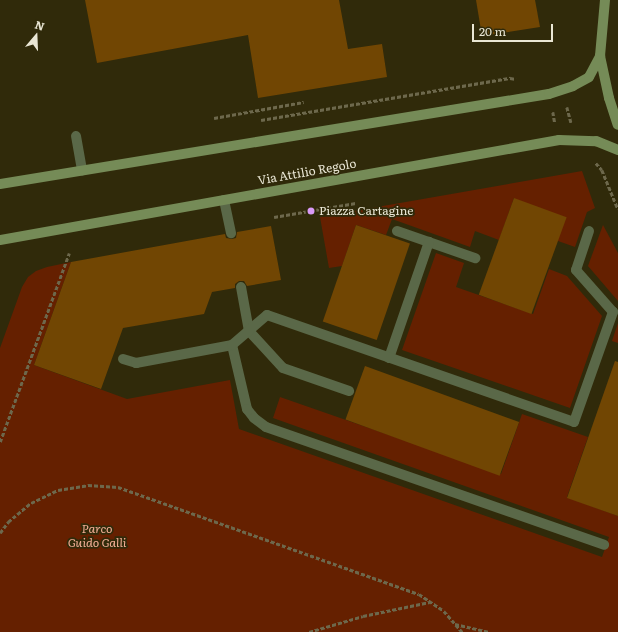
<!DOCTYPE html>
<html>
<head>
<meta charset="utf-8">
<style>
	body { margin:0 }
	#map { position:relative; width:618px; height:632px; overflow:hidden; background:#302a0a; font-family:Literata,serif }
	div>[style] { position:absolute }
	.green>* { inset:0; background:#652000 }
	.building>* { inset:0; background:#714603; transform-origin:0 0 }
	.path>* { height:2.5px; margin-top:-1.25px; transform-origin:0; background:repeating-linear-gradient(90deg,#6d684c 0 4px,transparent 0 6px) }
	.lane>* { height:10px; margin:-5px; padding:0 5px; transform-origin:5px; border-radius:5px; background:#5a6848 }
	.secondary>* { height:10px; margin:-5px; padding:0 5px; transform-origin:5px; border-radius:5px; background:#758b57 }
	.dots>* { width:11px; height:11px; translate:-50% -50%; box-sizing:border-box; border:2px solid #302a0a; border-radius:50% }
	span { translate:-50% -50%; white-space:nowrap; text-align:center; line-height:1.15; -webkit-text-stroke:3.5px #302a0a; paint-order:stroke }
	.street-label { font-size:12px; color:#e9e6d4 }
	.poi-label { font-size:12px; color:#e9e6d4 }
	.left { translate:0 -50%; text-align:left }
	.park-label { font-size:12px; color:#f4af96; font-style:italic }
	.north { position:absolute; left:16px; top:16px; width:40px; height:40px; -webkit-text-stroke:3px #302a0a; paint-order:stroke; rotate:19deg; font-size:11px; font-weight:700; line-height:16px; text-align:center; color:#e9e6d4 }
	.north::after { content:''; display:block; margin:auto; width:14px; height:18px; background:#e9e6d4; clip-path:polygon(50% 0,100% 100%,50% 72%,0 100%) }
	.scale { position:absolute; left:472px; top:24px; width:81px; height:18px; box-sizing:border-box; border:2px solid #e9e6d4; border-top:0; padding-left:5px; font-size:12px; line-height:14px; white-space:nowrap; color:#e9e6d4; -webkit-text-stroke:3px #302a0a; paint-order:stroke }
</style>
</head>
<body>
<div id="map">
	<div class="green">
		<i style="clip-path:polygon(582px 171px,595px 208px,587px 212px,575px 247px,558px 241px,514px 198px,499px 240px,475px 231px,470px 247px,392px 219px,386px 235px,356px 225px,342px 266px,329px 268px,320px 217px)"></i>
		<i style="clip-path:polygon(603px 225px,618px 253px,618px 301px,588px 266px)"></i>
		<i style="clip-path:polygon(436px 253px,464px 263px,456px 287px,533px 314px,549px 269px,567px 276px,602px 316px,570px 408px,402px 350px)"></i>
		<i style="clip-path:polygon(71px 262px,34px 365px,127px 399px,230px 380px,239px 429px,602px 557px,609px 537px,273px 418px,280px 397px,501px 474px,522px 414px,588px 437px,567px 497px,618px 516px,618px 632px,0 632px,0 348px,22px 287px,28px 277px,36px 271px,47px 267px)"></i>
		<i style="clip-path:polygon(618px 323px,618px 343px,612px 341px)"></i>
	</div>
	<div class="building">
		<i style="clip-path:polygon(85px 0,339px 0,348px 49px,382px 44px,387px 77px,258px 98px,248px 35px,97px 63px)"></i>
		<i style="clip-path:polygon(476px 0,535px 0,540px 27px,482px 36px)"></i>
		<i style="left:514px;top:198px;width:56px;height:103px;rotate:20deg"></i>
		<i style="left:356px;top:225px;width:57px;height:102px;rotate:19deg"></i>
		<i style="clip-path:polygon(271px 226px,281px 280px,247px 286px,244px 281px,239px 281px,235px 284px,235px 288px,212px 292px,204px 314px,123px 328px,101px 389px,34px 365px,71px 262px,225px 234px,226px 238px,232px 239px,236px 238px,237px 232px)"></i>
		<i style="clip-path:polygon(615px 361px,618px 362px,618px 516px,567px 498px)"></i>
		<i style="left:365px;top:366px;width:164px;height:57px;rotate:20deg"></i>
	</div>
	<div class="path">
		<i style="left:567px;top:107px;width:16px;rotate:75deg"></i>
		<i style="left:553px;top:112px;width:11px;rotate:80deg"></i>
		<i style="left:214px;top:118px;width:91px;rotate:-10.1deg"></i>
		<i style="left:261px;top:120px;width:253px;rotate:-9.6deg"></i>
		<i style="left:510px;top:78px;width:6px;rotate:9deg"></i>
		<i style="left:596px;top:163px;width:9px;rotate:49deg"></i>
		<i style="left:602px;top:170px;width:42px;rotate:67.7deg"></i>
		<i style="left:274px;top:217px;width:83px;rotate:-9.7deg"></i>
		<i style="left:0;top:442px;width:201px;rotate:-69.9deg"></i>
		<i style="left:0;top:533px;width:14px;rotate:-54deg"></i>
		<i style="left:8px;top:522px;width:30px;rotate:-40deg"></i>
		<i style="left:31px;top:503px;width:30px;rotate:-26deg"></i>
		<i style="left:58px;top:490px;width:30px;rotate:-9deg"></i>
		<i style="left:88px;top:485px;width:30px;rotate:4deg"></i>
		<i style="left:118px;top:487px;width:319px;rotate:19.6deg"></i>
		<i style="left:419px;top:594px;width:30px;rotate:34deg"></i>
		<i style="left:444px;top:611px;width:28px;rotate:49deg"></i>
		<i style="left:455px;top:624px;width:35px;rotate:13deg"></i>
		<i style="left:309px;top:632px;width:56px;rotate:-16.5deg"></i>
		<i style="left:363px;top:616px;width:68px;rotate:-11.8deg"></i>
	</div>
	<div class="lane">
		<i style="left:76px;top:136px;width:35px;rotate:80deg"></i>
		<i style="left:224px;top:200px;width:34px;rotate:78deg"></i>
		<i style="left:397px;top:231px;width:83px;rotate:19.1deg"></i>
		<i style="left:241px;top:287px;width:45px;rotate:79.7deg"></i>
		<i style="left:249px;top:331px;width:50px;rotate:47.4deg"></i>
		<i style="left:283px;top:368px;width:70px;rotate:19.2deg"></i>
		<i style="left:232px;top:345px;width:66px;rotate:76.8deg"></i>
		<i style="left:247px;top:409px;width:11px;rotate:52deg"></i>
		<i style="left:254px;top:418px;width:15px;rotate:37deg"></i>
		<i style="left:266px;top:427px;width:358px;rotate:19.2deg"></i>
		<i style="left:389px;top:358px;width:123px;rotate:-71deg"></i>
		<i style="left:123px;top:359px;width:14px;rotate:17deg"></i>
		<i style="left:136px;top:363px;width:98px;rotate:-10.6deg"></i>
		<i style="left:232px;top:345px;width:46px;rotate:-40.6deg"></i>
		<i style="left:267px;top:315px;width:325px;rotate:19.2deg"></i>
		<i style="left:574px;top:422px;width:117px;rotate:-70.5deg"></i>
		<i style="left:613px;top:312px;width:56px;rotate:-131.4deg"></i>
		<i style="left:576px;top:270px;width:41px;rotate:-71.6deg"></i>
	</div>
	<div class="secondary">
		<i style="left:605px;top:0;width:56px;rotate:95.1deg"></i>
		<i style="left:600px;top:56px;width:43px;rotate:77.9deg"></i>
		<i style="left:609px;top:98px;width:28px;rotate:72deg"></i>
		<i style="left:0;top:184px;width:556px;rotate:-9.31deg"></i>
		<i style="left:549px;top:94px;width:25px;rotate:-18deg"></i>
		<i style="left:573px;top:86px;width:18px;rotate:-29deg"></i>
		<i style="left:589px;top:77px;width:24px;rotate:-62deg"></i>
		<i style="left:0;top:240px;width:568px;rotate:-10.14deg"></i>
		<i style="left:559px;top:140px;width:37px;rotate:2deg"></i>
		<i style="left:596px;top:141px;width:24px;rotate:22deg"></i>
	</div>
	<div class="dots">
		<i style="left:311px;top:211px;background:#d99af7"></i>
	</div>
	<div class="street-label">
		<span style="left:307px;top:172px;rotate:-10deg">Via Attilio Regolo</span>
	</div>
	<div class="poi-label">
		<span class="left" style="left:319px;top:211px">Piazza Cartagine</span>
	</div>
	<div class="park-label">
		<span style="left:97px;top:536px">Parco<br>Guido Galli</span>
	</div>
	<div class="north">N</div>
	<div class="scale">20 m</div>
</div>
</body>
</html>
